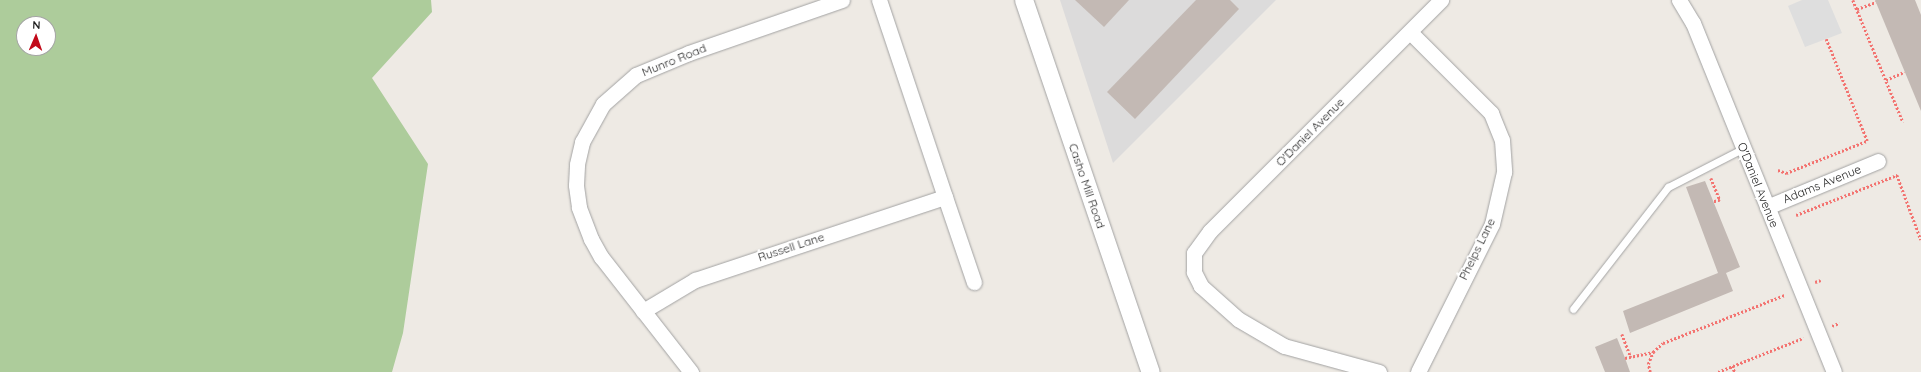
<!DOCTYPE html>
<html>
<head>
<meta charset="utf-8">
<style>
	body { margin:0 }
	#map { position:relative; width:1921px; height:372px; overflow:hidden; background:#eeeae4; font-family:Quicksand,sans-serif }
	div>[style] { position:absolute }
	.residential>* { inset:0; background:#dcdbdb }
	.forest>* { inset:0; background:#adcc9b }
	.parking>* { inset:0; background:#dedede }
	.building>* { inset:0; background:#c3b9b4 }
	.path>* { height:2.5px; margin-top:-1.25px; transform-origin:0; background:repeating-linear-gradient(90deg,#f37370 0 2px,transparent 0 4px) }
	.roads { filter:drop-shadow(0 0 1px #a2a2a2) drop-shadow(0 0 1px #a2a2a2) }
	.service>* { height:7px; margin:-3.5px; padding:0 3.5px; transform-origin:3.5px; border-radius:3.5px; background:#fff }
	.minor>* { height:15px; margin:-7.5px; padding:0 7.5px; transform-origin:7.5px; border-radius:7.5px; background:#fff }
	.tertiary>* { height:18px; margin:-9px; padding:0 9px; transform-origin:9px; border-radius:9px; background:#fff }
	span { translate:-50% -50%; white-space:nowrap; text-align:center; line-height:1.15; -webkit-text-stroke:4px #fff; paint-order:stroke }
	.street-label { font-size:12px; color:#1e1e1e }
	.north { position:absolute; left:16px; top:16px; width:40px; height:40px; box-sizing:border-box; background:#fff; border:1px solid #a5a5a5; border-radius:50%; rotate:2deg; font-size:11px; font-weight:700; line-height:16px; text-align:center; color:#1e1e1e }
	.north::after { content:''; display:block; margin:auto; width:14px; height:18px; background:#c20919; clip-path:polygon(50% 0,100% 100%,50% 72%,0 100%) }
</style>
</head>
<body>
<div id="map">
	<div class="residential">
		<i style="clip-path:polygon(1060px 0,1276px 0,1113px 163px)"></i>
	</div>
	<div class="forest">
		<i style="clip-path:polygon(evenodd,0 0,431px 0,432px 12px,372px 78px,428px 164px,403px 333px,392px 372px,0 372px,0 0,24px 24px,48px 24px,48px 48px,24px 48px,24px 24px)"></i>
	</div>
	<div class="parking">
		<i style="clip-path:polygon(1802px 0,1828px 0,1842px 33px,1805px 47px,1788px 6px)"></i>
	</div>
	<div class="building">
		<i style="clip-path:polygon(1075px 0,1129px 0,1104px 27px)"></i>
		<i style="clip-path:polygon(1196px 0,1230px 0,1239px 9px,1135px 119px,1107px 92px)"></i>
		<i style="clip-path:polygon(1875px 0,1915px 0,1921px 15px,1921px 111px)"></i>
		<i style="clip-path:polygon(1705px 181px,1740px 267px,1726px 273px,1733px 291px,1630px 333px,1623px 311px,1718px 273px,1686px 187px)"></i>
		<i style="clip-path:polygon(1617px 338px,1625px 358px,1630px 372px,1605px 372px,1595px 347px)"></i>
	</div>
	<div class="path">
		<i style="left:1853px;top:0;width:132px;rotate:67.7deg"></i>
		<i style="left:1857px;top:9px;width:20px;rotate:-20deg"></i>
		<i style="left:1886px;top:80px;width:20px;rotate:-24deg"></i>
		<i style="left:1778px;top:170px;width:9px;rotate:21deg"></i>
		<i style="left:1786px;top:173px;width:87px;rotate:-21.6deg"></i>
		<i style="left:1867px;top:141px;width:110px;rotate:-111.9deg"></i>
		<i style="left:1711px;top:178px;width:24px;rotate:68deg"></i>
		<i style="left:1720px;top:200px;width:7px;rotate:164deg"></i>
		<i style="left:1796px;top:215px;width:109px;rotate:-21.6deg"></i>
		<i style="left:1897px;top:175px;width:69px;rotate:69.7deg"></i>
		<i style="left:1815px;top:282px;width:6px;rotate:-18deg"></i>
		<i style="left:1832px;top:326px;width:8px;rotate:-23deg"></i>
		<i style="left:1622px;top:334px;width:25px;rotate:69deg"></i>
		<i style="left:1625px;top:358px;width:29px;rotate:-12deg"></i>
		<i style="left:1732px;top:366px;width:7px;rotate:63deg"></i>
		<i style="left:1650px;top:372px;width:8px;rotate:-104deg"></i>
		<i style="left:1648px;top:364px;width:13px;rotate:-67deg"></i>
		<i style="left:1653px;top:352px;width:13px;rotate:-42deg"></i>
		<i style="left:1663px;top:343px;width:131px;rotate:-21.5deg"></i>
		<i style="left:1718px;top:372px;width:92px;rotate:-21.8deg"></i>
	</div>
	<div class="roads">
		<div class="service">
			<i style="left:1573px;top:309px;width:155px;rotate:-52.1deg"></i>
			<i style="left:1668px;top:187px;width:85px;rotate:-27.2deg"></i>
		</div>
		<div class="minor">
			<i style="left:1679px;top:0;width:27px;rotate:59deg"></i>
			<i style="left:1693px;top:23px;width:376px;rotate:68deg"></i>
			<i style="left:1410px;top:32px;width:115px;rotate:45deg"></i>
			<i style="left:1491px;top:113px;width:29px;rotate:68deg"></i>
			<i style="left:1502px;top:140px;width:32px;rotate:86deg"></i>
			<i style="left:1504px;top:172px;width:53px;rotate:103deg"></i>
			<i style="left:1492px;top:224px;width:165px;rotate:116.6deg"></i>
			<i style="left:945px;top:197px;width:90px;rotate:71.2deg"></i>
			<i style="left:1767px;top:207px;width:120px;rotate:-22.5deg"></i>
			<i style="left:643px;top:311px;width:61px;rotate:-30.8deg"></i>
			<i style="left:695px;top:280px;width:263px;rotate:-18.4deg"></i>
			<i style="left:945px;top:197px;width:208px;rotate:-108.5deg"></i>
			<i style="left:691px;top:372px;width:146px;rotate:-128deg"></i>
			<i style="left:601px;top:257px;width:21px;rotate:-119deg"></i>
			<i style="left:591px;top:239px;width:34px;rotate:-111deg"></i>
			<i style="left:579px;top:207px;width:22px;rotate:-98deg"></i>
			<i style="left:576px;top:185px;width:21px;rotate:-87deg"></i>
			<i style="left:577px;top:164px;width:23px;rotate:-77deg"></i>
			<i style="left:582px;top:142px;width:43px;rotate:-61.1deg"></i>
			<i style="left:603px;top:104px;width:44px;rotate:-41.3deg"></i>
			<i style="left:636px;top:75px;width:57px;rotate:-22.5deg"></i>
			<i style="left:689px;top:53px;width:162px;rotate:-19.1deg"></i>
			<i style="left:1379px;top:372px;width:98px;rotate:-164.7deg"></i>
			<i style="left:1284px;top:346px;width:53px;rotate:-149.6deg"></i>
			<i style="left:1238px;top:319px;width:50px;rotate:-138.3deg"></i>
			<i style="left:1201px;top:286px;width:16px;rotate:-117deg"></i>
			<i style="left:1194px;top:272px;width:19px;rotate:-90deg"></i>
			<i style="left:1194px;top:253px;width:27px;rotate:-54deg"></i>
			<i style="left:1210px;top:231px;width:327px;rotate:-45deg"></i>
		</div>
		<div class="tertiary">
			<i style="left:1024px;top:0;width:393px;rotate:71.2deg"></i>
		</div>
	</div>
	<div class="street-label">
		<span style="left:674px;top:60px;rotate:-22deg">Munro Road</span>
		<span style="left:1310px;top:132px;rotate:-45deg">O'Daniel Avenue</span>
		<span style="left:1822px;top:184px;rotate:-22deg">Adams Avenue</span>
		<span style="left:1758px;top:185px;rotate:68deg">O'Daniel Avenue</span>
		<span style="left:1087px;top:186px;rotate:71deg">Casho Mill Road</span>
		<span style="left:791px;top:247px;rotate:-18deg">Russell Lane</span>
		<span style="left:1477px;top:249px;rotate:-64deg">Phelps Lane</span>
	</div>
	<div class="north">N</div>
</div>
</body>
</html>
